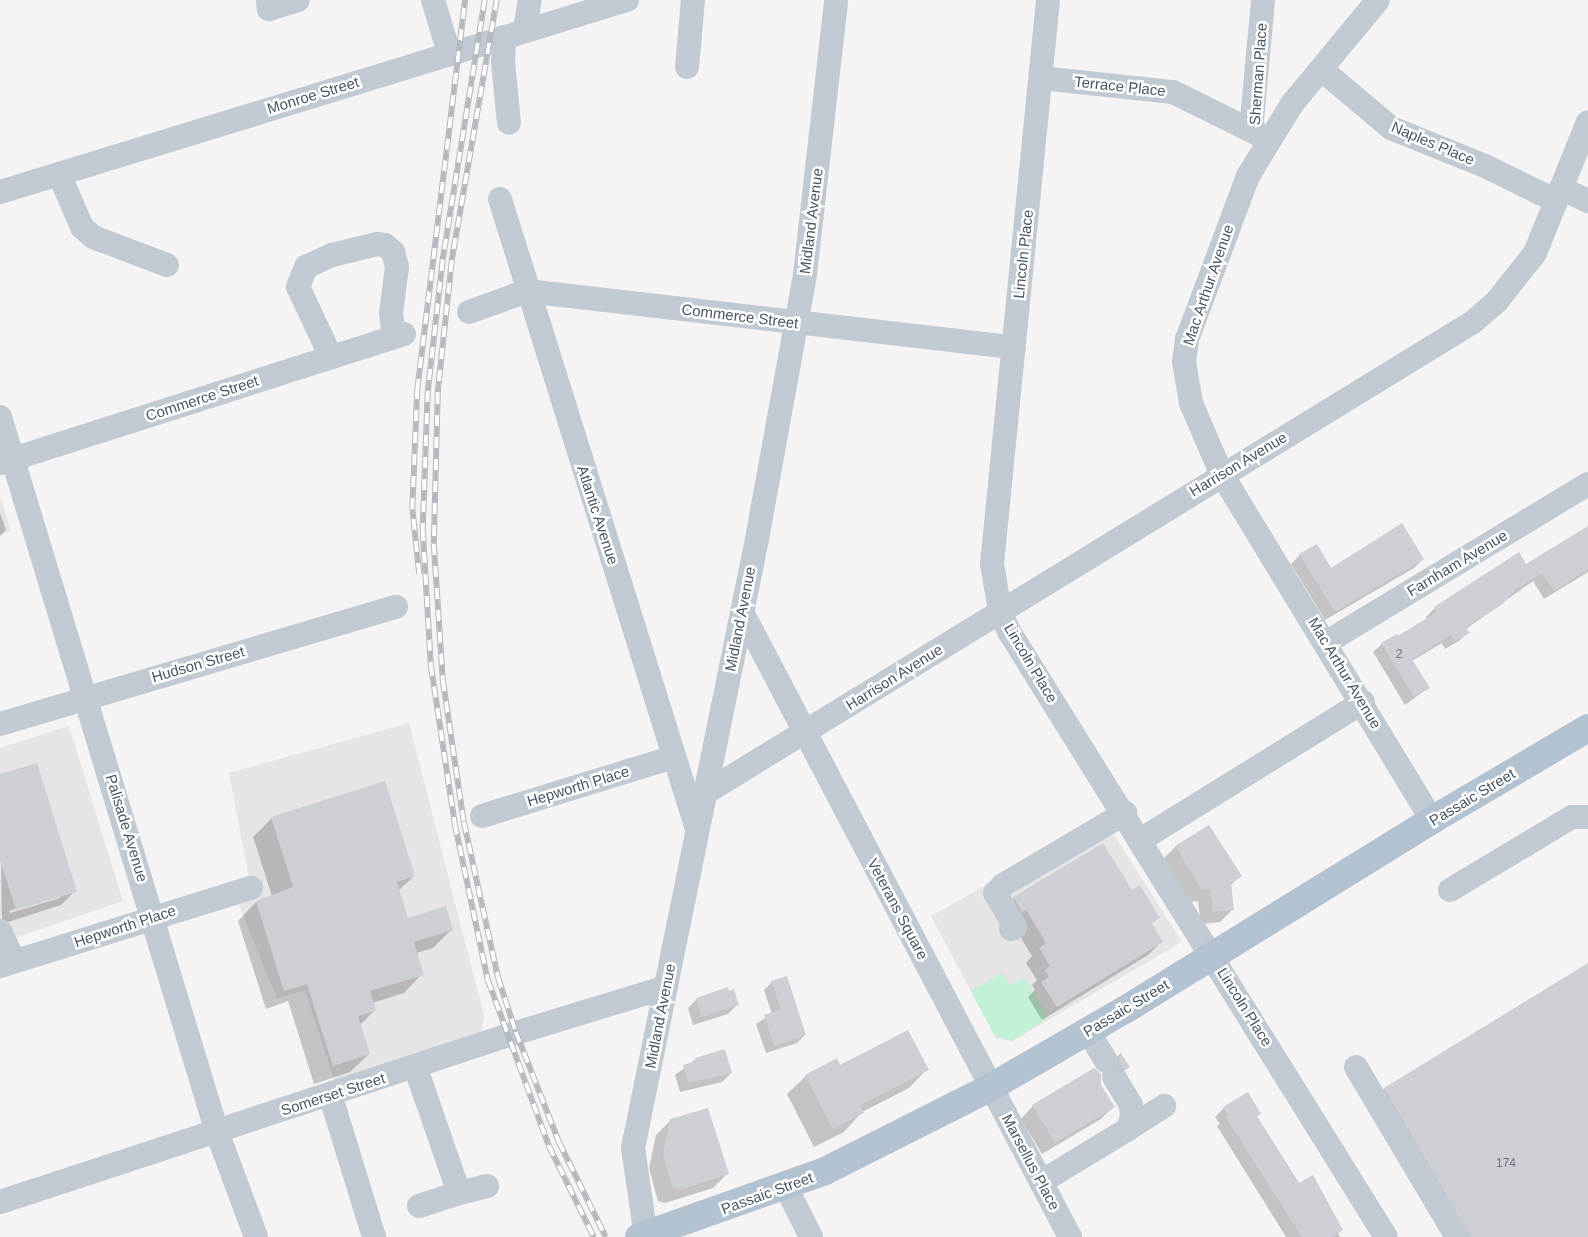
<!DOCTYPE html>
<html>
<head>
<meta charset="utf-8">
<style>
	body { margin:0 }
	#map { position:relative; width:1588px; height:1237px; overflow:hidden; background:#f5f3f3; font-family:Helvetica,sans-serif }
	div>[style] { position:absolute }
	.education>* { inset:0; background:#e6e4e5 }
	.green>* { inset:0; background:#c3f1d5 }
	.shadow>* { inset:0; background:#0003 }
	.building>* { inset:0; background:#cdcfd5 }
	.minor>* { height:24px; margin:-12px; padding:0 12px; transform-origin:12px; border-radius:12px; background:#c1cad2 }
	.major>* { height:28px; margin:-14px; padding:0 14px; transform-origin:14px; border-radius:14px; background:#b3c2d1 }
	.rail>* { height:5.5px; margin-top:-2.75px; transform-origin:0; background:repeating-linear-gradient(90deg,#fff 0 11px,#b5b8bd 0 22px); box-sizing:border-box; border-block:1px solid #b5b8bd }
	span { translate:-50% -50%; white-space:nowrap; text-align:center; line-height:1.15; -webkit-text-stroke:5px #fff; paint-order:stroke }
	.number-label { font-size:12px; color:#6b747e }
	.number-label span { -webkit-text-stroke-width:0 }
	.street-label { font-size:15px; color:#4a5661 }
</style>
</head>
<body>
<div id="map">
	<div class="education">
		<i style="clip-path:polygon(0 496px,11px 531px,0 535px)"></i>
		<i style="clip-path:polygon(409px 723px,484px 1016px,479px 1045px,338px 1092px,305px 990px,277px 999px,234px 893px,251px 888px,229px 773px)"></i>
		<i style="clip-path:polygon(69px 726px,123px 901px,0 943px,0 748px)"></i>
		<i style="clip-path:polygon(1104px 819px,1182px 942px,1012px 1041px,996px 1038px,931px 916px)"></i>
	</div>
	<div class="green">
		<i style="clip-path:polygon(1002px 973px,1010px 986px,1024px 977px,1049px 1018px,1012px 1041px,994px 1035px,971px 991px)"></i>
	</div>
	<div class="shadow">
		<i style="clip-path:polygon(0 513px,6px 530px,0 536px)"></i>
		<i style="clip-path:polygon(1588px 527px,1588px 572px,1544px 599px,1533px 581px,1466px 629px,1468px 632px,1459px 641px,1445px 649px,1442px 643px,1412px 661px,1428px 688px,1405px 705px,1373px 652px,1382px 644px,1398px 638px,1427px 620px,1426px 617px,1435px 608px,1526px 565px)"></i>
		<i style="clip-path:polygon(1300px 555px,1330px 570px,1423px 559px,1414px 568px,1325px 620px,1291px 564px)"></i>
		<i style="clip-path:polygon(evenodd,0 776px,75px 891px,61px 905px,2px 924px,0 776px,60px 895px,60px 898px,10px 913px,9px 911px,60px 895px)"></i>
		<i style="clip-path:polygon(272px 818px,414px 876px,398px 891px,407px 919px,452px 929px,433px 948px,416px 953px,422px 974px,404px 993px,372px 1003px,375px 1010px,360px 1025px,369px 1054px,350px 1072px,314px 1084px,288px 1001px,266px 1009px,238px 921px,256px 902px,272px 896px,253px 837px)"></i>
		<i style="clip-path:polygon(1209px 826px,1240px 876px,1230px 886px,1233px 909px,1220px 922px,1201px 924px,1198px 901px,1189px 902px,1163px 859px,1175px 847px)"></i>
		<i style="clip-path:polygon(1131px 891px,1158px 918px,1151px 924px,1162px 941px,1148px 955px,1042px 1020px,1028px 997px,1035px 990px,1032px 985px,1037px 980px,1026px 963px,1032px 956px,1011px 922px,1000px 912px,1014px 898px)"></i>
		<i style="clip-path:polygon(1588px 964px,1588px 1237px,1449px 1237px,1371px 1102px,1385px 1088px)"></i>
		<i style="clip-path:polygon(772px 982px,805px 1035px,797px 1043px,766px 1053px,756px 1024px,772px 1014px,764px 990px)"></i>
		<i style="clip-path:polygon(697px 999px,738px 1004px,728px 1014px,693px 1025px,688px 1008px)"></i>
		<i style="clip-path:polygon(1120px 1054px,1128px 1067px,1124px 1071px,1115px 1069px,1114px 1059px)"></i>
		<i style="clip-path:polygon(696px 1059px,731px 1073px,722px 1082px,680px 1092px,675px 1075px)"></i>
		<i style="clip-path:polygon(839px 1067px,927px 1069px,909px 1088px,862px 1112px,844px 1132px,814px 1147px,787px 1094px,806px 1076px)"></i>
		<i style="clip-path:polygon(1100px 1085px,1113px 1107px,1101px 1119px,1042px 1154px,1021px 1119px,1033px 1106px)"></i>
		<i style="clip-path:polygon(1224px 1108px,1256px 1116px,1299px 1185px,1341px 1230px,1338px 1233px,1340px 1237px,1286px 1237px,1217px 1126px,1220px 1124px,1215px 1117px)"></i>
		<i style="clip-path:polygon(670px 1121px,727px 1174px,713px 1188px,665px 1203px,658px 1201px,649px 1168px,656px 1135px)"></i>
	</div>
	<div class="building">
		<i style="clip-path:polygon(1402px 523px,1424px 559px,1335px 612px,1299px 554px,1317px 544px,1331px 568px)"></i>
		<i style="clip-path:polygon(1588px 526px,1588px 569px,1554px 591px,1542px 573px,1516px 589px,1503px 604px,1466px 627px,1470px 633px,1455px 641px,1451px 635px,1412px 659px,1430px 688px,1414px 697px,1381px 643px,1397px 634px,1398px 636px,1437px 612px,1434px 607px,1519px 552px,1526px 564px)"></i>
		<i style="clip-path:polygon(37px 763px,77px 892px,16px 910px,0 860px,0 774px)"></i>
		<i style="clip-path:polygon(385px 781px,415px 876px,397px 882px,408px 918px,446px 906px,453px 930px,414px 942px,424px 975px,370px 991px,376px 1011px,358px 1016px,370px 1054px,333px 1066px,307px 984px,284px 991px,256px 901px,293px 887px,271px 817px)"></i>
		<i style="clip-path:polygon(1209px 825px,1242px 876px,1231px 883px,1234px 910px,1213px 912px,1210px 889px,1202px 890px,1175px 846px)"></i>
		<i style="clip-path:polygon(1103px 843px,1132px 890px,1140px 885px,1160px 918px,1152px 923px,1163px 942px,1057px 1007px,1041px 982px,1049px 977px,1045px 970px,1050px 966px,1039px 948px,1046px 943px,1026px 910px,1022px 912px,1013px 897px)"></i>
		<i style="clip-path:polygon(1588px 963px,1588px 1237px,1471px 1237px,1384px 1088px)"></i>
		<i style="clip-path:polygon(787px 976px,806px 1035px,774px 1046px,764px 1015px,781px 1009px,771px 981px)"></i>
		<i style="clip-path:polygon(728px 987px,729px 991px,734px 989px,739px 1005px,702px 1017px,696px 998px)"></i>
		<i style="clip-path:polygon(908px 1030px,929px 1070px,860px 1105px,864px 1113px,833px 1129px,805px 1075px,837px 1058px,840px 1065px)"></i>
		<i style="clip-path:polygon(725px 1049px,732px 1073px,688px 1083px,683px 1065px,696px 1061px,695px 1058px)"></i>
		<i style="clip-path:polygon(1120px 1052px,1130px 1067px,1126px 1070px,1119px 1064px)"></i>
		<i style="clip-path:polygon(1094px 1068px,1101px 1074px,1101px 1085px,1115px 1107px,1055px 1143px,1032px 1105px)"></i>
		<i style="clip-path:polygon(1248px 1092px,1261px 1114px,1257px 1116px,1299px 1183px,1313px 1175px,1343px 1230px,1332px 1237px,1302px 1237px,1225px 1116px,1228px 1115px,1223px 1107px)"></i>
		<i style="clip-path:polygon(708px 1108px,729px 1174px,680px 1190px,672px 1187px,663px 1154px,670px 1119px)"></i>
	</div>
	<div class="minor">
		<i style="left:268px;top:0;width:9px;rotate:84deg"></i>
		<i style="left:269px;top:9px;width:30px;rotate:-17deg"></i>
		<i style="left:433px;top:0;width:55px;rotate:73.2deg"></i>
		<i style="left:1048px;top:0;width:567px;rotate:95.67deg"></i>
		<i style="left:992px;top:564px;width:48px;rotate:80.3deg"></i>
		<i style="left:1000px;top:611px;width:24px;rotate:66deg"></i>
		<i style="left:1010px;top:633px;width:711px;rotate:58.1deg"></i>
		<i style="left:1378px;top:0;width:135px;rotate:129.6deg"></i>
		<i style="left:1292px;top:104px;width:84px;rotate:121.4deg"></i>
		<i style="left:1248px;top:176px;width:174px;rotate:110.5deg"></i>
		<i style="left:1187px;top:339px;width:23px;rotate:97deg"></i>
		<i style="left:1184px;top:362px;width:42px;rotate:80.3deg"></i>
		<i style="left:1191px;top:403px;width:76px;rotate:66.8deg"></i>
		<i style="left:1221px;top:473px;width:406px;rotate:58.7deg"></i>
		<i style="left:525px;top:30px;width:30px;rotate:-81deg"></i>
		<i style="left:504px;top:37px;width:25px;rotate:92deg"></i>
		<i style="left:503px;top:62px;width:61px;rotate:84.4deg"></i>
		<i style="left:687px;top:67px;width:67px;rotate:-84.9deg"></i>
		<i style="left:1321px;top:69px;width:92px;rotate:40.1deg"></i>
		<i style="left:1391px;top:128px;width:101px;rotate:22deg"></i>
		<i style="left:1485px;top:166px;width:79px;rotate:26.2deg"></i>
		<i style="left:1041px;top:78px;width:133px;rotate:6.1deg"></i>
		<i style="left:1173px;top:92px;width:106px;rotate:26.3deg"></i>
		<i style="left:1251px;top:130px;width:131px;rotate:-84.7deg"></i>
		<i style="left:59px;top:174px;width:58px;rotate:66.5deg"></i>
		<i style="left:82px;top:227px;width:15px;rotate:42deg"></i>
		<i style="left:93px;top:237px;width:79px;rotate:20.7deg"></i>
		<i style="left:1561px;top:188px;width:30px;rotate:26deg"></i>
		<i style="left:0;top:192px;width:656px;rotate:-17.03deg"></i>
		<i style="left:500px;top:199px;width:660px;rotate:72.64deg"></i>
		<i style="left:469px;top:312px;width:62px;rotate:-19.9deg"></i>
		<i style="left:527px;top:291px;width:490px;rotate:6.6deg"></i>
		<i style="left:331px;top:357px;width:77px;rotate:-115.2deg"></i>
		<i style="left:298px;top:287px;width:22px;rotate:-68deg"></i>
		<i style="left:306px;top:267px;width:29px;rotate:-25deg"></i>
		<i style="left:332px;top:255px;width:46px;rotate:-13.7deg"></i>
		<i style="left:377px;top:244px;width:8px;rotate:7deg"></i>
		<i style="left:385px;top:245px;width:11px;rotate:41deg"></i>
		<i style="left:393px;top:252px;width:16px;rotate:75deg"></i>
		<i style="left:397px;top:267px;width:46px;rotate:97.4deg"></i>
		<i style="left:391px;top:313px;width:23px;rotate:83deg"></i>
		<i style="left:0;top:417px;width:747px;rotate:73.12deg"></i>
		<i style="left:217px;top:1132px;width:112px;rotate:69.6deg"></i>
		<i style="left:0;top:463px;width:424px;rotate:-17.7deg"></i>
		<i style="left:742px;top:612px;width:706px;rotate:62.31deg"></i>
		<i style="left:1327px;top:642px;width:305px;rotate:-31.2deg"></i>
		<i style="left:0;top:724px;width:413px;rotate:-16.5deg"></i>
		<i style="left:705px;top:793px;width:901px;rotate:-31.52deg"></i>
		<i style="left:1473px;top:322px;width:32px;rotate:-41deg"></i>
		<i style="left:1497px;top:301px;width:61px;rotate:-51.6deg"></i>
		<i style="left:1535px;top:253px;width:141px;rotate:-68deg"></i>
		<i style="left:482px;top:816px;width:201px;rotate:-17.1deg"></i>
		<i style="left:1142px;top:839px;width:260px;rotate:-31.8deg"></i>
		<i style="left:1450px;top:890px;width:142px;rotate:-30.9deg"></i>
		<i style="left:1572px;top:817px;width:16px"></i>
		<i style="left:1011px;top:929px;width:4px;rotate:-27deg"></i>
		<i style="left:1015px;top:927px;width:39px;rotate:-120deg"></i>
		<i style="left:995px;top:893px;width:11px;rotate:-45deg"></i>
		<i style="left:1003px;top:885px;width:142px;rotate:-30.5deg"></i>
		<i style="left:0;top:931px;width:33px;rotate:65deg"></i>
		<i style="left:0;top:966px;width:263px;rotate:-17.3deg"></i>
		<i style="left:1088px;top:1031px;width:35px;rotate:59deg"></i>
		<i style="left:415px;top:1066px;width:134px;rotate:70.9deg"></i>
		<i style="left:459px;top:1193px;width:42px;rotate:162deg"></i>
		<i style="left:1356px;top:1067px;width:198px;rotate:59.3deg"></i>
		<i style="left:330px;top:1094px;width:150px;rotate:72.9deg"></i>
		<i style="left:1128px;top:1129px;width:43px;rotate:-32.6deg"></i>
		<i style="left:1041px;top:1182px;width:102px;rotate:-31.3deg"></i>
		<i style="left:1128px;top:1129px;width:15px;rotate:-74deg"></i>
		<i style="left:1132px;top:1115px;width:10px;rotate:-96deg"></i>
		<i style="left:1131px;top:1105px;width:33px;rotate:-121deg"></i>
		<i style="left:786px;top:1187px;width:56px;rotate:63.4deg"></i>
		<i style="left:459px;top:1193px;width:29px;rotate:-14deg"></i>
		<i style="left:0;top:1202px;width:533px;rotate:-18.16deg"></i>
		<i style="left:506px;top:1036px;width:167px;rotate:-17deg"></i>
		<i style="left:646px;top:1237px;width:90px;rotate:-98.3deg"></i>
		<i style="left:633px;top:1148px;width:621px;rotate:-78.49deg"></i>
		<i style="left:757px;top:539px;width:269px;rotate:-79.7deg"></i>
		<i style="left:805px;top:274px;width:276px;rotate:-83.5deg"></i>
	</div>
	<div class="major">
		<i style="left:639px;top:1237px;width:197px;rotate:-19.5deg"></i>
		<i style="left:825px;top:1171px;width:186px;rotate:-26.8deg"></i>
		<i style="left:991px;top:1087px;width:158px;rotate:-30deg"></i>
		<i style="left:1128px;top:1008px;width:357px;rotate:-31.7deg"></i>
		<i style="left:1432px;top:820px;width:181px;rotate:-30.5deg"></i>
	</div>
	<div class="rail">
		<i style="left:485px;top:0;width:263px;rotate:99.2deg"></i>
		<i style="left:443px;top:260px;width:132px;rotate:96.5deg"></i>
		<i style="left:428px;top:391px;width:139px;rotate:92.1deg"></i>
		<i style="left:423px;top:530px;width:135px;rotate:86.6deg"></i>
		<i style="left:431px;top:665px;width:161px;rotate:81.4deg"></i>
		<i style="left:455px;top:824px;width:159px;rotate:78.1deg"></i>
		<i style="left:488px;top:980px;width:177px;rotate:69.8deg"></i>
		<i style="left:549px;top:1146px;width:102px;rotate:63.7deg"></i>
		<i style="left:497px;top:0;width:265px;rotate:99.8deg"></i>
		<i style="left:452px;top:261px;width:133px;rotate:96.1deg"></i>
		<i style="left:438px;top:393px;width:151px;rotate:91.5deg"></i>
		<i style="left:434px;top:544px;width:136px;rotate:86.2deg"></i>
		<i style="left:443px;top:680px;width:144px;rotate:81.6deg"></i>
		<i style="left:464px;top:822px;width:159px;rotate:77.6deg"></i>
		<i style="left:498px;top:977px;width:58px;rotate:71.9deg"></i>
		<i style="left:516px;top:1032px;width:118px;rotate:68.6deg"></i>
		<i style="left:559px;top:1142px;width:106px;rotate:63.7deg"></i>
		<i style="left:419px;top:574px;width:65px;rotate:-96.1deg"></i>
		<i style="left:412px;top:509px;width:119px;rotate:-87.6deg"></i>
		<i style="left:417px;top:390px;width:393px;rotate:-83deg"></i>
	</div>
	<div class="number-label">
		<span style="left:1399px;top:655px">2</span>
		<span style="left:1506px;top:1164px">174</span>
	</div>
	<div class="street-label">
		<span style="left:1258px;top:74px;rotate:-86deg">Sherman Place</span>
		<span style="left:1120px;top:86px;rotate:6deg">Terrace Place</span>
		<span style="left:313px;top:95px;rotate:-17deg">Monroe Street</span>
		<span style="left:1433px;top:143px;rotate:23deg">Naples Place</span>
		<span style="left:811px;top:221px;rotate:-83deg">Midland Avenue</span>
		<span style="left:1023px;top:254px;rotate:-84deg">Lincoln Place</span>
		<span style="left:1208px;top:285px;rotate:-71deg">Mac Arthur Avenue</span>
		<span style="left:740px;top:316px;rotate:7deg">Commerce Street</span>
		<span style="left:202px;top:398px;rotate:-18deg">Commerce Street</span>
		<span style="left:1238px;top:464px;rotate:-31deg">Harrison Avenue</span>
		<span style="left:598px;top:515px;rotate:72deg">Atlantic Avenue</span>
		<span style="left:1457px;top:563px;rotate:-31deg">Farnham Avenue</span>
		<span style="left:740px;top:619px;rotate:-79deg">Midland Avenue</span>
		<span style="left:1031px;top:663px;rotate:59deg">Lincoln Place</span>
		<span style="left:198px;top:664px;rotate:-16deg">Hudson Street</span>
		<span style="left:1345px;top:673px;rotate:59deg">Mac Arthur Avenue</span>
		<span style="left:894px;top:677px;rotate:-32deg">Harrison Avenue</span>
		<span style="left:578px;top:786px;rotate:-17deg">Hepworth Place</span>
		<span style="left:1472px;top:797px;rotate:-31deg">Passaic Street</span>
		<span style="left:127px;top:828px;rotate:73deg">Palisade Avenue</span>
		<span style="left:898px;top:909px;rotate:62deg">Veterans Square</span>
		<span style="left:125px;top:926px;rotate:-18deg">Hepworth Place</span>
		<span style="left:1245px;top:1007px;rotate:58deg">Lincoln Place</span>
		<span style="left:1126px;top:1008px;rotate:-31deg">Passaic Street</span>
		<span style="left:660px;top:1016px;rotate:-79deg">Midland Avenue</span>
		<span style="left:333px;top:1094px;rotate:-18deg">Somerset Street</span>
		<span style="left:1031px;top:1162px;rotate:62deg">Marsellus Place</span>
		<span style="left:767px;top:1193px;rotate:-20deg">Passaic Street</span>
	</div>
</div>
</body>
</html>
